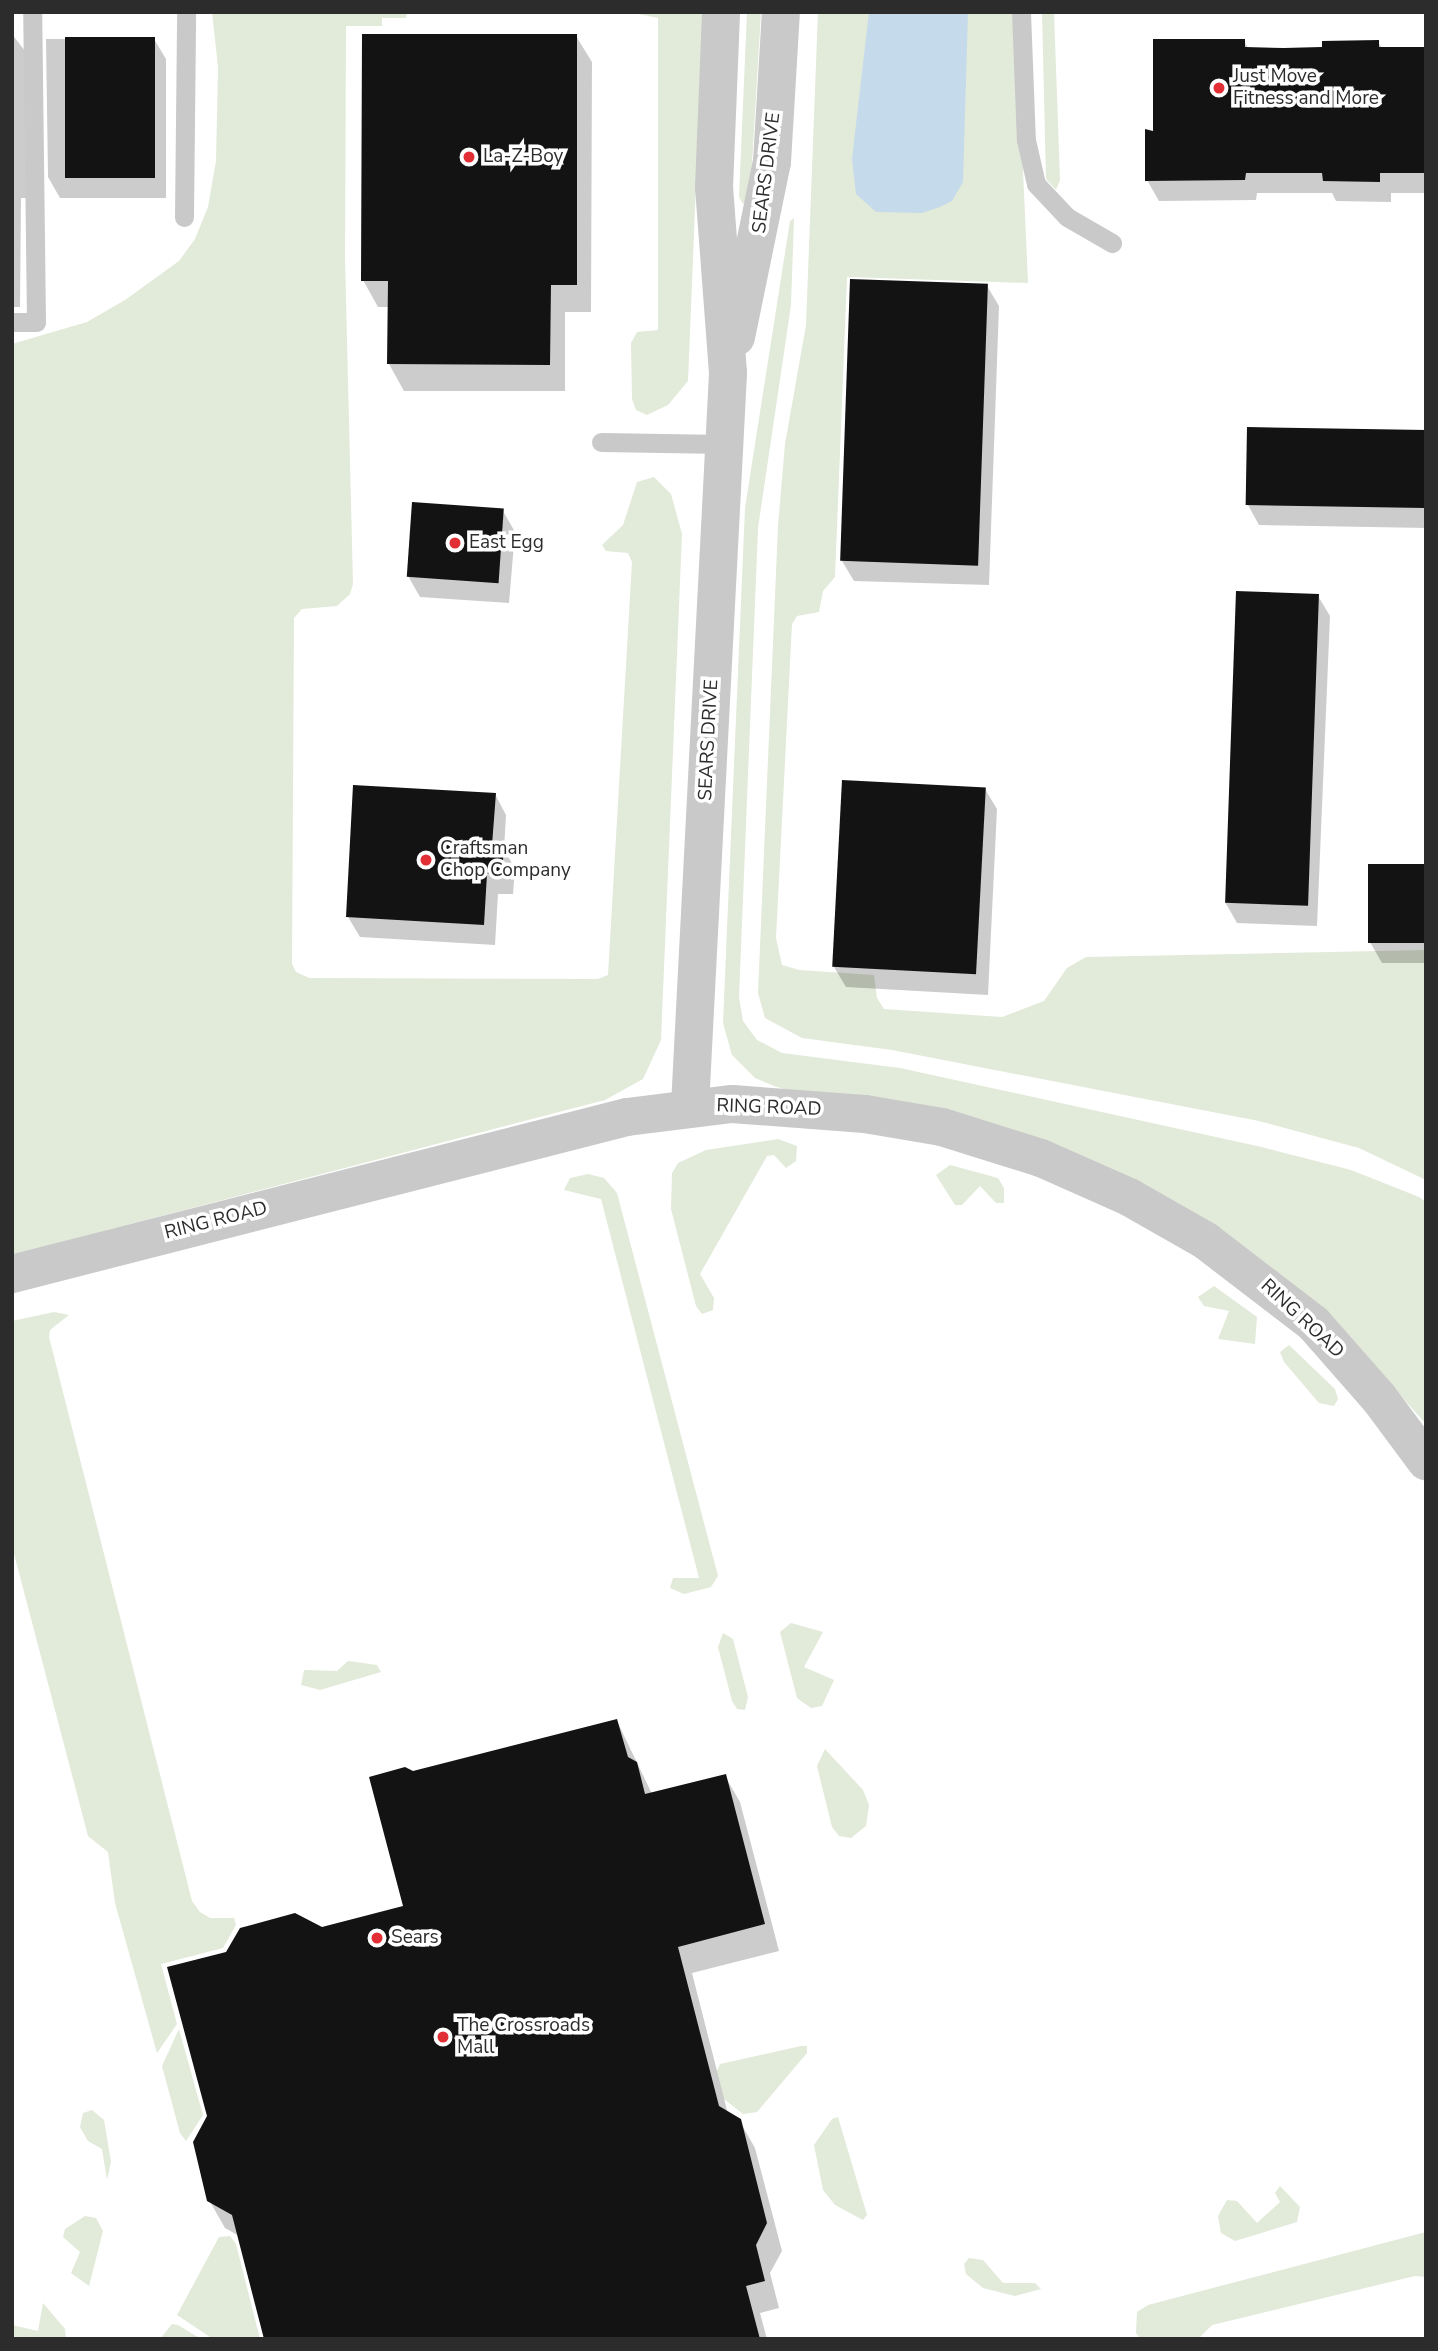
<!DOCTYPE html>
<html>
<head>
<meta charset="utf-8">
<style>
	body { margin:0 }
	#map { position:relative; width:1438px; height:2351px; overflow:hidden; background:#fff; font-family:"Nunito Sans",sans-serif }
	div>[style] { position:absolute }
	.green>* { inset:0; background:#e2ead9 }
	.water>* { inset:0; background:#c5daea }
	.shadow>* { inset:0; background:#0003 }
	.building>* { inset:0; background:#131313; transform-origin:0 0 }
	.service>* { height:19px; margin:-9.5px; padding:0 9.5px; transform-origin:9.5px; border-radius:9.5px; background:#c9c9c9 }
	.minor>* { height:38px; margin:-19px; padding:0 19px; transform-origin:19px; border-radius:19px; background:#c9c9c9 }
	.dots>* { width:19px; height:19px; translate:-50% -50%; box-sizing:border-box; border:4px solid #fff; border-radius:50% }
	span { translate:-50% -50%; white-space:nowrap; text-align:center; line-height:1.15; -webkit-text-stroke:7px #fff; paint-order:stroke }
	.poi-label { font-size:19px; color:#2c2c2c }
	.left { translate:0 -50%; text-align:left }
	.street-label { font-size:19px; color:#2c2c2c }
	.frame { position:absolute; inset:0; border:14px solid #2c2c2c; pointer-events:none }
</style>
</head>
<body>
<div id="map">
	<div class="green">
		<i style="clip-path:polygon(212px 12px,407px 12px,406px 18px,382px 18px,382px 26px,346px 26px,345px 259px,353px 584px,350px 594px,337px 606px,302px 609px,294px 618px,292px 964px,296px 972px,309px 978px,598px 979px,608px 975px,632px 562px,628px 553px,606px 551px,602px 545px,623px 525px,637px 482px,654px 477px,671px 494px,682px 534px,661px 1040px,643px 1079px,605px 1100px,12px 1255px,12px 344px,87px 322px,125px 300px,179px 261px,195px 239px,208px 207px,216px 161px,218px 67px)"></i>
		<i style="clip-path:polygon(629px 12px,703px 12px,688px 381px,668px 405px,647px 415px,636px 410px,632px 399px,631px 343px,637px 332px,658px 330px,658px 18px)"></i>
		<i style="clip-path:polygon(747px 12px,761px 12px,750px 197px,743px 204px,739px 197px)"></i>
		<i style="clip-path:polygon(818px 12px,1016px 12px,1028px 283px,847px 277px,835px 577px,823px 591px,819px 612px,797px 616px,792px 624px,776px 938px,782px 965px,799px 970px,874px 975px,877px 998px,884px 1009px,1002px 1017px,1044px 1001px,1067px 968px,1086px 957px,1426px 950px,1426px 1180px,1359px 1148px,1259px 1121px,892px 1050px,802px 1038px,765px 1018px,758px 993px,778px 526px,785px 444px,806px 325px)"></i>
		<i style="clip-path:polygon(1042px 12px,1054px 12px,1060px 180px,1056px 190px,1046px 179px)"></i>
		<i style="clip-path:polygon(794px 218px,791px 305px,758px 528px,739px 997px,743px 1021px,757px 1040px,782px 1053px,900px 1068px,1257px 1146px,1351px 1170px,1419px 1197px,1426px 1202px,1426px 1424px,1328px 1315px,1209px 1222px,774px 1086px,755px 1078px,732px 1055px,723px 1023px,745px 508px,790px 221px)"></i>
		<i style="clip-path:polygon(778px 1139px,797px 1146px,796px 1161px,786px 1168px,774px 1155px,767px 1156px,700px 1274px,714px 1298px,713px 1310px,702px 1314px,696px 1306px,671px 1209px,672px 1173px,678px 1163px,706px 1150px)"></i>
		<i style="clip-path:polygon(950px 1165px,998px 1178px,1004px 1188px,1004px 1203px,996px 1203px,980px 1186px,962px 1205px,955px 1205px,936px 1175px)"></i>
		<i style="clip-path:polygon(588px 1174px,604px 1178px,617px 1193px,718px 1576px,711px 1587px,684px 1594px,670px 1588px,673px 1578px,699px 1578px,601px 1199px,564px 1190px,570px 1178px)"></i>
		<i style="clip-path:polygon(1214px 1286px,1257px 1317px,1255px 1344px,1218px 1339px,1229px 1311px,1204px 1306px,1198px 1297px)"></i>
		<i style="clip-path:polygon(54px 1312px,69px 1315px,50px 1330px,49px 1337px,192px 1901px,200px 1912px,210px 1918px,234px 1918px,236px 1925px,223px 1948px,161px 1964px,177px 2024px,157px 2053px,115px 1903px,108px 1852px,88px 1836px,12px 1546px,12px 1321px)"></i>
		<i style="clip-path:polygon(1289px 1345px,1335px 1389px,1338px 1399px,1334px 1406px,1319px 1403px,1284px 1362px,1280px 1352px)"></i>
		<i style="clip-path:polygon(791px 1623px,823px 1632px,804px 1667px,834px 1680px,822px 1706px,811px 1708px,797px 1698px,780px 1632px)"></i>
		<i style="clip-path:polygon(723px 1633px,733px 1639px,748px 1697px,745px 1710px,737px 1709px,732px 1701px,718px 1647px)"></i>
		<i style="clip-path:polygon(348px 1661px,377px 1665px,381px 1672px,320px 1690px,301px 1685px,304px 1670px,337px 1671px)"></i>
		<i style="clip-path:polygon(825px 1749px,863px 1790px,869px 1805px,866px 1826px,851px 1838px,839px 1836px,832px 1827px,817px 1766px)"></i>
		<i style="clip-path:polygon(179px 2029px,203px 2115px,186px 2141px,180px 2133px,162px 2066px)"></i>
		<i style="clip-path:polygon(801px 2046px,807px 2046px,807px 2053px,757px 2112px,743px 2114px,724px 2099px,717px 2071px,720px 2064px)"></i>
		<i style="clip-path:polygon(92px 2110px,104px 2120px,111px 2162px,107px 2180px,102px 2149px,88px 2141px,80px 2127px,83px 2113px)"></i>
		<i style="clip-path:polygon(838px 2117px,867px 2215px,863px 2220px,835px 2205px,823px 2190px,814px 2145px,832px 2119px)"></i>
		<i style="clip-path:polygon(1280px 2186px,1300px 2207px,1297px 2222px,1235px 2241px,1221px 2233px,1218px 2216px,1227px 2200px,1237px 2201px,1257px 2223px,1280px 2202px,1275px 2193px)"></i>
		<i style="clip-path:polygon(85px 2216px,96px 2218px,103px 2231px,89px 2286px,71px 2273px,80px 2252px,63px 2237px,65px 2229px)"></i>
		<i style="clip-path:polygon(1426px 2232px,1426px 2277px,1415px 2276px,1212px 2325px,1198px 2339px,1141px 2339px,1136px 2333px,1137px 2312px,1148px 2305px)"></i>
		<i style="clip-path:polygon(230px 2236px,236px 2244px,260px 2339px,213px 2339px,177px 2315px,219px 2237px)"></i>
		<i style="clip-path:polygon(969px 2258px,983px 2260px,1003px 2283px,1035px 2283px,1041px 2289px,1015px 2296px,983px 2288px,966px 2274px,964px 2264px)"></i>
		<i style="clip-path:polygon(43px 2303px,65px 2329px,66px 2339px,12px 2339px,12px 2325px,38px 2331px)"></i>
		<i style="clip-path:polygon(172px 2324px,178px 2325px,201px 2339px,160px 2339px)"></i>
	</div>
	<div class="water">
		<i style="clip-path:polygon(869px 12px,968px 12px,963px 182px,952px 201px,940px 207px,922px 213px,876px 212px,856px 194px,852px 159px)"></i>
	</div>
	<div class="shadow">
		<i style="clip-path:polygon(12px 34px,31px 59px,33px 198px,21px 198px,20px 307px,12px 307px)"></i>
		<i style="clip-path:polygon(576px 36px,592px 62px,591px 312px,565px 312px,565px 391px,404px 391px,389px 364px,389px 307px,378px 307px,363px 280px)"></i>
		<i style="clip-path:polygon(46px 39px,154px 39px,166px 59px,166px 198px,60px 198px,48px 177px)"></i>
		<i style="clip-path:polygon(1244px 41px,1248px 48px,1324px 48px,1378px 42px,1382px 48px,1426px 49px,1426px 193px,1391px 193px,1391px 202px,1336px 201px,1332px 193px,1257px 193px,1256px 200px,1159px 201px,1147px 180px,1155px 133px)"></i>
		<i style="clip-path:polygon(987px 286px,999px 306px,989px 585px,854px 581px,842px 561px)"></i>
		<i style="clip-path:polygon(1426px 431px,1426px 528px,1259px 525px,1248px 505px)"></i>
		<i style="clip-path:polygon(503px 511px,515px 532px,509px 603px,420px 597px,408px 576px)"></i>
		<i style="clip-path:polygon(1318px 596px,1330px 616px,1317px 926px,1237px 923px,1225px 902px)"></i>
		<i style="clip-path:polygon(985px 789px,997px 809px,988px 995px,846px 987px,834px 967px)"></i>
		<i style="clip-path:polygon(495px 794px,506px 815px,504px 850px,515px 868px,513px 894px,498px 894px,495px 945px,360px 937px,348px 917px)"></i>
		<i style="clip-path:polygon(1426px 866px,1426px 963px,1382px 963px,1370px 942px)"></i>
		<i style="clip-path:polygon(617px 1721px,652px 1794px,725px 1776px,740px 1802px,779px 1951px,692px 1973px,728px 2114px,739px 2120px,755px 2148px,782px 2251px,770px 2273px,779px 2308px,760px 2313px,767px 2339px,266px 2339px,239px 2236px,225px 2228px,209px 2200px,322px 1929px,405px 1908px,413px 1773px)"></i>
	</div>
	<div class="building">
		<i style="clip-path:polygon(362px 34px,577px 34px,577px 285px,551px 285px,550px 365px,387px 364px,388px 281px,361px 281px)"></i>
		<i style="left:65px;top:37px;width:90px;height:141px"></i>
		<i style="clip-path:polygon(1153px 39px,1245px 39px,1245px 47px,1284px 48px,1322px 47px,1322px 41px,1379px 40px,1379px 47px,1426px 47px,1426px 173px,1380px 173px,1380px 182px,1323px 181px,1322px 173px,1246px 173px,1245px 180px,1145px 181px,1145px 129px,1153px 131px)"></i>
		<i style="left:850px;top:279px;width:138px;height:282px;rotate:2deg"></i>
		<i style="left:1247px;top:427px;width:179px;height:78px;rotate:1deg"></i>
		<i style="left:412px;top:502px;width:92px;height:75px;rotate:4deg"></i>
		<i style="left:1236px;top:591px;width:83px;height:312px;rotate:2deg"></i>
		<i style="left:842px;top:780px;width:144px;height:187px;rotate:3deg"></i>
		<i style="clip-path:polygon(353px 785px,496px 793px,492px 845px,504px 846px,502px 874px,487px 874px,484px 925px,346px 917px)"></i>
		<i style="left:1368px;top:864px;width:58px;height:79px"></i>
		<i style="clip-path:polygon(617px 1719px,628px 1757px,637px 1762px,645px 1794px,726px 1774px,765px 1924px,678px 1947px,719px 2106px,741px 2119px,767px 2223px,756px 2245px,765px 2281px,746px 2286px,760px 2339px,264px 2339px,232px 2215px,207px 2201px,193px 2142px,207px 2116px,167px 1967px,226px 1952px,240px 1928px,295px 1913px,322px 1927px,403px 1906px,369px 1777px,405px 1767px,413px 1771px)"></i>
	</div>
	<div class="service">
		<i style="left:1021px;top:12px;width:128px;rotate:87.8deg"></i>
		<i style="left:1026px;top:140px;width:45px;rotate:77.2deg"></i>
		<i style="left:1036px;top:184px;width:45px;rotate:46.8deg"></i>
		<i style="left:1067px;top:217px;width:52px;rotate:30deg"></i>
		<i style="left:184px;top:217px;width:205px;rotate:-89.4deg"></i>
		<i style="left:12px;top:322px;width:24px"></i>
		<i style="left:36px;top:322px;width:310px;rotate:-90.7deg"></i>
		<i style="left:601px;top:442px;width:123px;rotate:0.9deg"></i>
	</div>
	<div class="minor">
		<i style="left:736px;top:337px;width:179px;rotate:-78.4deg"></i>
		<i style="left:772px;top:162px;width:150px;rotate:-86.6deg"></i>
		<i style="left:690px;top:1106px;width:734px;rotate:-87.03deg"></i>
		<i style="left:728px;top:373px;width:186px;rotate:-94.3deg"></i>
		<i style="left:714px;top:188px;width:176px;rotate:-87.7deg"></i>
		<i style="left:12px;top:1274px;width:635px;rotate:-14.32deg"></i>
		<i style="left:627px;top:1117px;width:106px;rotate:-7.1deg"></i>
		<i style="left:732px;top:1104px;width:133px;rotate:4.3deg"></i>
		<i style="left:865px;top:1114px;width:78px;rotate:9.6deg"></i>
		<i style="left:942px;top:1127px;width:104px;rotate:17.4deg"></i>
		<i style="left:1041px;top:1158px;width:96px;rotate:23.9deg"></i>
		<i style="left:1129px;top:1197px;width:89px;rotate:29.7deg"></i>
		<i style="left:1206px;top:1241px;width:136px;rotate:37.5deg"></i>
		<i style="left:1314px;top:1324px;width:98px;rotate:48.7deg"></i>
		<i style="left:1379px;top:1398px;width:79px;rotate:53.3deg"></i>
	</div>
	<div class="dots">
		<i style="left:1219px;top:88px;background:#e22f35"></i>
		<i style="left:469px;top:157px;background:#e22f35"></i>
		<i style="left:455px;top:543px;background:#e22f35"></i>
		<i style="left:426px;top:860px;background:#e22f35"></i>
		<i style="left:377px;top:1938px;background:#e22f35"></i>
		<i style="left:443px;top:2037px;background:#e22f35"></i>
	</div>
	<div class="poi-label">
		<span class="left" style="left:1233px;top:88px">Just Move<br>Fitness and More</span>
		<span class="left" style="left:483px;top:157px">La-Z-Boy</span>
		<span class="left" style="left:469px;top:543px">East Egg</span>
		<span class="left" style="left:440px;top:860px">Craftsman<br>Chop Company</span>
		<span class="left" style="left:391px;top:1938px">Sears</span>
		<span class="left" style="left:457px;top:2037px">The Crossroads<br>Mall</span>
	</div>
	<div class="street-label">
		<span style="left:767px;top:173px;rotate:-83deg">SEARS DRIVE</span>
		<span style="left:709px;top:740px;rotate:-87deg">SEARS DRIVE</span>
		<span style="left:769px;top:1108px;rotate:2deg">RING ROAD</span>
		<span style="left:216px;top:1221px;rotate:-14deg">RING ROAD</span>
		<span style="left:1302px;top:1319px;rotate:43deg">RING ROAD</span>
	</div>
	<div class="frame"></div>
</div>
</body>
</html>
